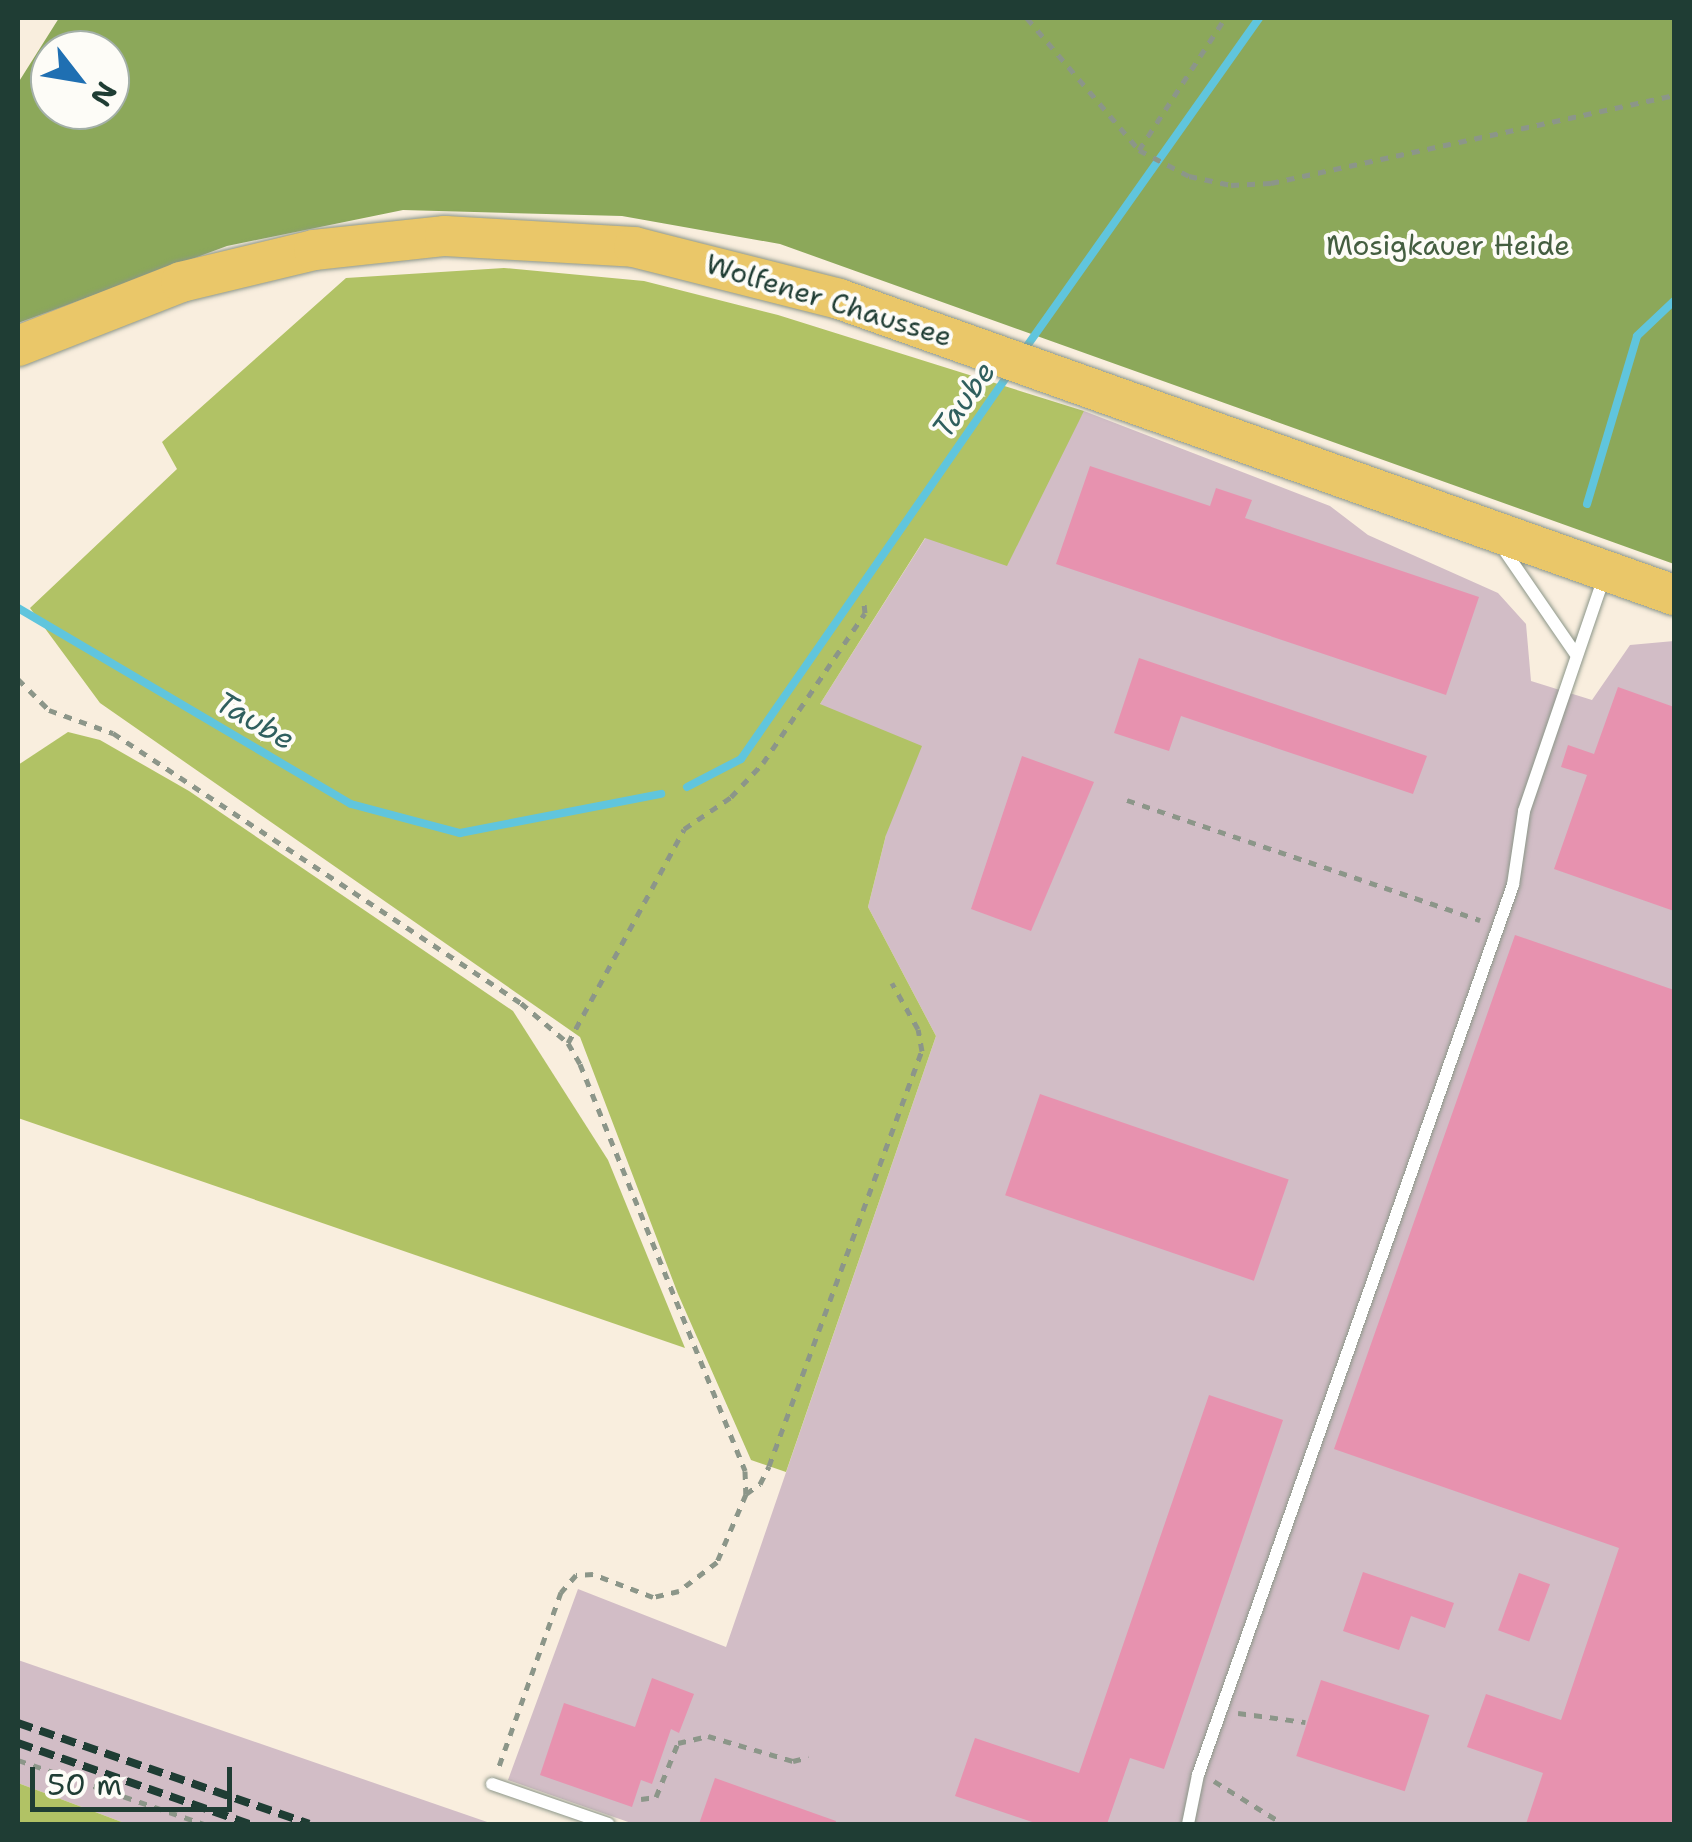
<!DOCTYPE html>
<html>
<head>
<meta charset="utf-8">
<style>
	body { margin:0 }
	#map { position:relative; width:1692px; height:1842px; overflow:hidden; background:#f9eede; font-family:"Shantell Sans",sans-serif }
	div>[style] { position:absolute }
	.industrial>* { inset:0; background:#d2bdc6 }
	.green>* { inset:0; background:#b1c265 }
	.forest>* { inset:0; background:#8ca85a }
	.stream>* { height:8px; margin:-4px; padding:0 4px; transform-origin:4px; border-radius:4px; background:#60c5dd }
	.building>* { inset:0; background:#e792af; transform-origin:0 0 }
	.path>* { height:5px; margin-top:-2.5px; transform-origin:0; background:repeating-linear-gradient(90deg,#8c9689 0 8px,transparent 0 16px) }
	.roads { filter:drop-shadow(0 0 2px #8c9689) drop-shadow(0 0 2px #8c9689) }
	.lane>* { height:12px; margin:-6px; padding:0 6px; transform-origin:6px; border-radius:6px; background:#fff }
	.primary>* { height:40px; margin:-20px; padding:0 20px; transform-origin:20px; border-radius:20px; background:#eac769 }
	.rail>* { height:8px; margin-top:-4px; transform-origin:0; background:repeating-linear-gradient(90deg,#1f3d34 0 15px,transparent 0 23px) }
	span { translate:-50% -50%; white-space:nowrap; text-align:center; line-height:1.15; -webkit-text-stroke:8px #fdfcf7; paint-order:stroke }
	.park-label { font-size:28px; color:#445e40 }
	.street-label { font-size:28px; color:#1f3d34 }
	.water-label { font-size:30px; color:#2f5f5e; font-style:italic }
	.frame { position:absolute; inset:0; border:20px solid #1f3d34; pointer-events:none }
	.north { position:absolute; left:30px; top:30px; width:100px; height:100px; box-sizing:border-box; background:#fdfcf7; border:2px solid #a4b0a9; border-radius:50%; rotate:121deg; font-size:28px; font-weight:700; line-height:40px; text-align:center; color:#1f3d34 }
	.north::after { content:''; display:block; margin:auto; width:35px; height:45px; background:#1f6fb2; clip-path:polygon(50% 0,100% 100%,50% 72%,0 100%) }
	.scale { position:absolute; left:30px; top:1767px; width:202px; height:45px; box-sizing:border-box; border:5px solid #1f3d34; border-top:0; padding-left:12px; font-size:30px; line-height:35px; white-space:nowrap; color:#1f3d34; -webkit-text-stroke:8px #fdfcf7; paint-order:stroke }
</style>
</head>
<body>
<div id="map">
	<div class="industrial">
		<i style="clip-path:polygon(1084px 411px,1330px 506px,1368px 535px,1498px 593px,1526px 624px,1531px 681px,1592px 700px,1630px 645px,1674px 641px,1674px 1824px,634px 1824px,508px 1780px,578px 1589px,726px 1647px,936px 1036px,868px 907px,886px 835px,820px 704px,926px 537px,1062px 450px)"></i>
		<i style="clip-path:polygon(18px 1660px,493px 1824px,127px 1824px,18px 1783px)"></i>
	</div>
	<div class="green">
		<i style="clip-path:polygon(504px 268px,644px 281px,778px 315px,1084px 411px,1007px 566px,925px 538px,820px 704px,922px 746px,886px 835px,868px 907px,936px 1036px,786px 1472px,751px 1460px,678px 1294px,580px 1037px,100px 703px,30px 608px,177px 469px,162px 442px,346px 278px)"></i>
		<i style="clip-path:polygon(68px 732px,100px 740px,189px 791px,513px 1011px,608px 1160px,685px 1348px,18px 1118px,18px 765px)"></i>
		<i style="clip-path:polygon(18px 1783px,127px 1824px,18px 1824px)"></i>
	</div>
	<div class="forest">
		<i style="clip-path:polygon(evenodd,59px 18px,1674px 18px,1674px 564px,780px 244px,622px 216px,403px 210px,227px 246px,18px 323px,18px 83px,59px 18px,50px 50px,110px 50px,110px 110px,50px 110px,50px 50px)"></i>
	</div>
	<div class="stream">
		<i style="left:1022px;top:353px;width:410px;rotate:-54.7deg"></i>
		<i style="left:1587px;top:504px;width:175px;rotate:-73.4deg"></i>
		<i style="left:1637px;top:336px;width:51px;rotate:-43.4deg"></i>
		<i style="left:18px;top:608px;width:386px;rotate:30.5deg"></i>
		<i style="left:351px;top:804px;width:113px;rotate:14.9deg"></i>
		<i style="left:460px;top:833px;width:205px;rotate:-11deg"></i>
		<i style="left:687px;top:787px;width:61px;rotate:-27.4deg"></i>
		<i style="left:741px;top:759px;width:470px;rotate:-55.2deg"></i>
	</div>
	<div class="building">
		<i style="clip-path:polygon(1090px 466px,1210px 506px,1216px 488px,1252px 500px,1245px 518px,1479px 597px,1446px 695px,1056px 564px)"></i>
		<i style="clip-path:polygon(1139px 658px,1427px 756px,1413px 794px,1181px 716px,1169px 751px,1114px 733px)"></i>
		<i style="clip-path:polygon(1618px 687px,1674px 707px,1674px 911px,1554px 869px,1587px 775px,1561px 767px,1568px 745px,1594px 754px)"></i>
		<i style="clip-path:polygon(1022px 756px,1094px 782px,1031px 931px,971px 909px)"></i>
		<i style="clip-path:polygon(1515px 935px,1674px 990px,1674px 1824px,1526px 1824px,1543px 1773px,1467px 1747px,1486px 1694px,1561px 1720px,1619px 1548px,1334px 1449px)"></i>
		<i style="left:1040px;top:1094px;width:263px;height:107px;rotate:19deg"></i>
		<i style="clip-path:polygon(1209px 1395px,1283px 1420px,1164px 1769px,1130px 1758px,1107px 1824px,1038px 1824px,955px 1796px,975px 1738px,1079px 1773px)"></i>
		<i style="clip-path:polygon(1363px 1572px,1454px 1603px,1445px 1628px,1411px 1616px,1399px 1650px,1343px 1631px)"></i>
		<i style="left:1519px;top:1573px;width:33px;height:61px;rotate:20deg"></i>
		<i style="clip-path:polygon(652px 1678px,694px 1694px,679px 1733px,671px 1729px,652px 1784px,641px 1780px,632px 1807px,540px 1775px,564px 1703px,635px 1727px)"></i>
		<i style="left:1321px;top:1680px;width:114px;height:80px;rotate:18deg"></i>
		<i style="clip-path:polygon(715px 1778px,836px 1821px,835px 1824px,699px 1824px)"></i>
	</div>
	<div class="path">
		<i style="left:1027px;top:18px;width:173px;rotate:49.7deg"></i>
		<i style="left:1139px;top:150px;width:56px;rotate:27.5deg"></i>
		<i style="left:1189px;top:176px;width:43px;rotate:12.1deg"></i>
		<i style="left:1231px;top:185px;width:40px;rotate:-2.9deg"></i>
		<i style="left:1271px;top:183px;width:412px;rotate:-12.3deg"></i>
		<i style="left:1139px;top:150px;width:158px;rotate:-56.9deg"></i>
		<i style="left:18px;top:679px;width:44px;rotate:45deg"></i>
		<i style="left:49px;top:710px;width:68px;rotate:19.8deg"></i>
		<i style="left:113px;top:733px;width:489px;rotate:33.5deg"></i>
		<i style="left:521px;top:1003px;width:62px;rotate:40.4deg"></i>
		<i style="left:568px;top:1043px;width:24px;rotate:60deg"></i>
		<i style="left:580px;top:1064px;width:439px;rotate:67.9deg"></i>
		<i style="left:745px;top:1471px;width:23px;rotate:88deg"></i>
		<i style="left:746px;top:1494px;width:74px;rotate:113.1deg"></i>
		<i style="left:717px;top:1562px;width:48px;rotate:142.7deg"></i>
		<i style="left:679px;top:1591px;width:27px;rotate:167deg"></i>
		<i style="left:653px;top:1597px;width:64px;rotate:-159deg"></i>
		<i style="left:593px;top:1574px;width:17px;rotate:177deg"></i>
		<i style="left:576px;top:1575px;width:23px;rotate:131deg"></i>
		<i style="left:561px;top:1592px;width:188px;rotate:109.6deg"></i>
		<i style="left:1127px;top:800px;width:373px;rotate:18.8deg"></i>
		<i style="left:568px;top:1043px;width:243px;rotate:-61.5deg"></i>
		<i style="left:684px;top:829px;width:57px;rotate:-34.2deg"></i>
		<i style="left:731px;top:797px;width:47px;rotate:-46.7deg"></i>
		<i style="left:763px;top:763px;width:181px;rotate:-55.8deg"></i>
		<i style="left:865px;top:613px;width:10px;rotate:-96deg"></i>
		<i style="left:746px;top:1494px;width:17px;rotate:-36deg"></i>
		<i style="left:760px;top:1484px;width:20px;rotate:-63deg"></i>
		<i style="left:769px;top:1466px;width:442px;rotate:-69.8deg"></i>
		<i style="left:922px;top:1051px;width:22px;rotate:-100deg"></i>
		<i style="left:918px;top:1029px;width:53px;rotate:-119.5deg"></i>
		<i style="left:1238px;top:1713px;width:68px;rotate:7.7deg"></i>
		<i style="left:18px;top:1760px;width:197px;rotate:19deg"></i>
		<i style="left:1214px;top:1781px;width:74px;rotate:31.8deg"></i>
		<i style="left:641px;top:1799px;width:15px;rotate:-8deg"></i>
		<i style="left:656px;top:1797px;width:58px;rotate:-67.8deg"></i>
		<i style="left:678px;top:1743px;width:31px;rotate:-13deg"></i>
		<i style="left:708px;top:1736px;width:89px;rotate:16.4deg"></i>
		<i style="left:793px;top:1761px;width:16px;rotate:-14deg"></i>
	</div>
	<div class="roads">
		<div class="lane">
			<i style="left:1498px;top:541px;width:136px;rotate:55.5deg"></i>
			<i style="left:492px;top:1784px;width:123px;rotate:19deg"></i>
			<i style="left:1188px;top:1824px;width:50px;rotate:-78.5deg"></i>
			<i style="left:1198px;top:1775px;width:944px;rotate:-70.51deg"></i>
			<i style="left:1513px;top:885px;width:75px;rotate:-81.5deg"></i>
			<i style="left:1524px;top:811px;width:247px;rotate:-71.1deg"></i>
		</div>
		<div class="primary">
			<i style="left:18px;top:346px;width:175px;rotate:-21.4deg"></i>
			<i style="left:181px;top:282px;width:137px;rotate:-13.5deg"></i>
			<i style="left:314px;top:250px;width:132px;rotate:-6.1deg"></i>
			<i style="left:445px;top:236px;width:189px;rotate:3.3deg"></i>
			<i style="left:634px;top:247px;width:211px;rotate:14.2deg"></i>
			<i style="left:839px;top:299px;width:886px;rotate:19.52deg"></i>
		</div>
	</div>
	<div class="rail">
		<i style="left:18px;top:1723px;width:308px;rotate:19.1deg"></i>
		<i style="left:18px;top:1743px;width:245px;rotate:19.3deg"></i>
	</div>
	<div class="park-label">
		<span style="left:1448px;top:245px">Mosigkauer Heide</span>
	</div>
	<div class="street-label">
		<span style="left:829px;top:300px;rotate:17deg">Wolfener Chaussee</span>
	</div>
	<div class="water-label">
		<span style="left:964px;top:400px;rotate:-55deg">Taube</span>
		<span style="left:255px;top:721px;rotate:30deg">Taube</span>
	</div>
	<div class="frame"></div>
	<div class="north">N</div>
	<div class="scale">50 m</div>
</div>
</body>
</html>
